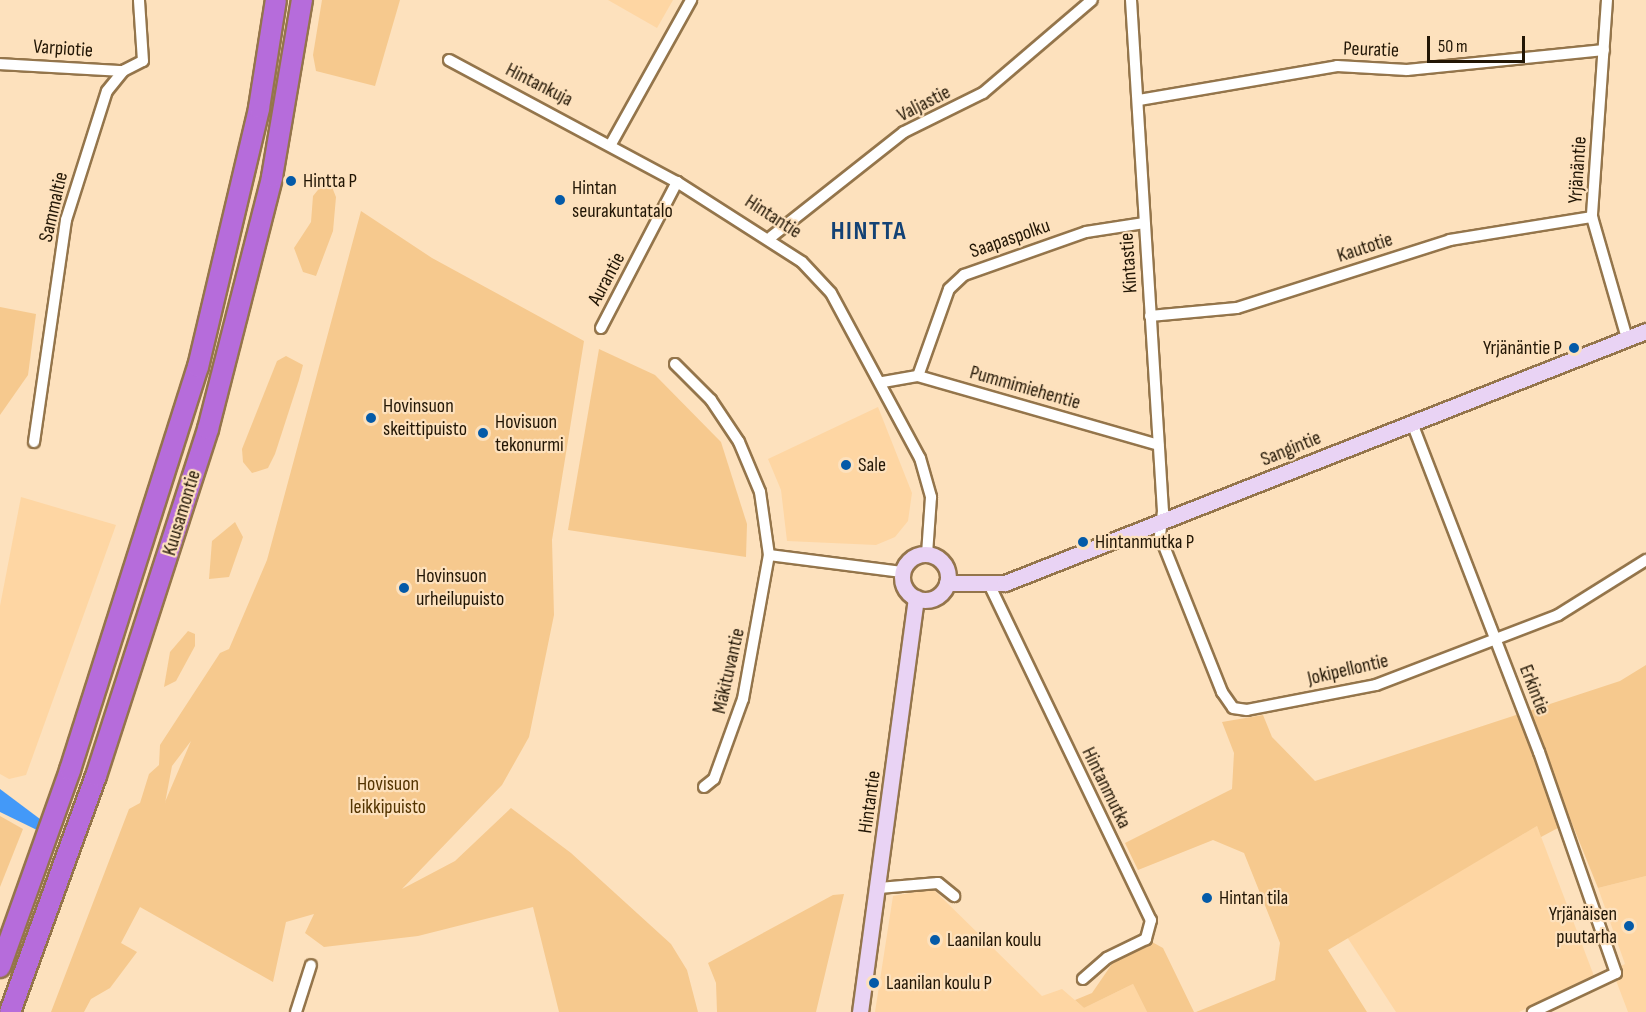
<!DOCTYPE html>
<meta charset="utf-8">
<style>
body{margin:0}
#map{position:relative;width:1646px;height:1012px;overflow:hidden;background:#fde1bd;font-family:"Sofia Sans Condensed",sans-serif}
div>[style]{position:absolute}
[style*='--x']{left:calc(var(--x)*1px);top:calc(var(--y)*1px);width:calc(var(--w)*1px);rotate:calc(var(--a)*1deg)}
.built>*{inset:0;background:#fed6a3}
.green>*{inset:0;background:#f6c98e}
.water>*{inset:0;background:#4399f8}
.roads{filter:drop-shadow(2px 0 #94754b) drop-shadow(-2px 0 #94754b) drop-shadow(0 2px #94754b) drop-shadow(0 -2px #94754b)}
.street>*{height:10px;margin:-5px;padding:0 5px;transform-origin:5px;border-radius:5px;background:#fff}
.secondary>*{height:15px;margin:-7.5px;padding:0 7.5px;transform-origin:7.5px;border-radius:7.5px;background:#e9d3f4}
.secondary>.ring{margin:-7.5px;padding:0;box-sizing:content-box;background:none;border:15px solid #e9d3f4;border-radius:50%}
.highway>*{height:20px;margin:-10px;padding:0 10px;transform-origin:10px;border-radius:10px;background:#b66cdb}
.dots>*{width:16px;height:16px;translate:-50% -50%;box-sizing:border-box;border:3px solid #fde1bd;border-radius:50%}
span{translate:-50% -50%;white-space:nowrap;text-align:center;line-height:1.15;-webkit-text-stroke:4.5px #fde1bd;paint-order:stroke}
.street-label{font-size:20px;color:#221605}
.poi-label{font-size:20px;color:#221605}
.left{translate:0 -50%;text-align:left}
.right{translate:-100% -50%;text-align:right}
.park-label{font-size:20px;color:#533400}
.district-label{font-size:26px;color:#134275;font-weight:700;letter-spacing:1.5px}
.scale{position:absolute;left:1427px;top:36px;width:98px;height:27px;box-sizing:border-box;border:3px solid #221605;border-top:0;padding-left:8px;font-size:18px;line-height:21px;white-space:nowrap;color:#221605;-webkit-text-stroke:4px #fde1bd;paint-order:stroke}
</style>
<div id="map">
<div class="built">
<i style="clip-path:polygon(608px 0,673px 0,657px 28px)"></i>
<i style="clip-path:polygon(878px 407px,912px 493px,908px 521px,895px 537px,876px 545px,787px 541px,781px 490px,768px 459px)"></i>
<i style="clip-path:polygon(21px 497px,116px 525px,26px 775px,9px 779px,0 774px,0 606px)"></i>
<i style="clip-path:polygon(1537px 826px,1594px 976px,1519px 1012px,1396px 1012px,1347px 937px)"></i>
<i style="clip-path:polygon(1646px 876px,1646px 1012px,1628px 1012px,1612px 970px,1625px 964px,1598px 888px)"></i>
<i style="clip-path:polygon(933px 889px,1042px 996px,1062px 989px,1084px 1008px,1133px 984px,1147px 1012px,875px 1012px,893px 896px)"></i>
</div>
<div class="green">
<i style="clip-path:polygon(322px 0,400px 0,375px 86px,316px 71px,313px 55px)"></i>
<i style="clip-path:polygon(322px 185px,332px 187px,336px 197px,333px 231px,316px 276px,303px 272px,294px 248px,311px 222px,313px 196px)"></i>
<i style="clip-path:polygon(evenodd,361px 211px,432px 258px,584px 341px,552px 540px,554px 615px,529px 737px,502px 785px,402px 889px,455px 861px,511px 808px,571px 853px,671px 944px,687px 970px,698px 1012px,559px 1012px,533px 907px,418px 936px,324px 947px,305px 933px,314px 914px,286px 922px,273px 982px,140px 907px,121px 943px,137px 952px,110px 988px,91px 999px,84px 1012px,51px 1012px,129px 809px,140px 803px,149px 774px,159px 765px,160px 745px,220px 653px,229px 649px,267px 560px,361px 211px,191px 741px,165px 802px,165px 803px,172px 766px,191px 741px)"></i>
<i style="clip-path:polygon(0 307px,36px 314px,28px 375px,0 415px)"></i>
<i style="clip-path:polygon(599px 349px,655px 375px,721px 442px,747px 524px,746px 557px,568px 530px)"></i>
<i style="clip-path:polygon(286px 356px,303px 365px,299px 380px,275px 454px,268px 468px,252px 473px,243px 462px,242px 449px,277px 361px)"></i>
<i style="clip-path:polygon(235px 522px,243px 537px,229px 577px,209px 579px,212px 541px)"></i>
<i style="clip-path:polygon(188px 631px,195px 634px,195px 646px,176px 681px,164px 687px,170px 652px)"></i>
<i style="clip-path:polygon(1646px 665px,1646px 876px,1598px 888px,1571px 821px,1541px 837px,1537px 826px,1328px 950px,1367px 1012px,1196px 1012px,1275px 980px,1280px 943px,1244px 853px,1213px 840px,1138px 870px,1125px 843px,1232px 789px,1234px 753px,1222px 722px,1263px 715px,1272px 737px,1315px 781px,1620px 681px)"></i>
<i style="clip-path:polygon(0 816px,23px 829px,0 887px)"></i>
<i style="clip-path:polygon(844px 894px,816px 1012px,717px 1012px,716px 983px,708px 963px,833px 895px)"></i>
<i style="clip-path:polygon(1152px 942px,1163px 948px,1194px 1012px,1147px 1012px,1133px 984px,1084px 1008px,1075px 1000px,1092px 993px,1114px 961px)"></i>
</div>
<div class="water">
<i style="clip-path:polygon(0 789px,40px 819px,37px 830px,0 812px)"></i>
</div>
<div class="roads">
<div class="street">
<i style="--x:1131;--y:0;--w:512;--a:86.42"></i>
<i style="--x:1163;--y:511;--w:25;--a:97"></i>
<i style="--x:1160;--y:536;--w:168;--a:68.3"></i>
<i style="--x:1222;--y:692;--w:19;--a:55"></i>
<i style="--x:1233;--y:708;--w:14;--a:8"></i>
<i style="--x:1247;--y:710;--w:131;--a:-11"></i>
<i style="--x:1376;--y:685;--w:195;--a:-21"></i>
<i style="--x:1558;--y:615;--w:104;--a:-32"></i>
<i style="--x:1607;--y:0;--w:218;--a:94"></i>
<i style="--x:1592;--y:217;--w:126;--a:73.9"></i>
<i style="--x:449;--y:60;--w:259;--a:28.2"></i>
<i style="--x:677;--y:182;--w:148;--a:32.6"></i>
<i style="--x:802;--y:262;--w:42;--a:46.9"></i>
<i style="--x:831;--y:293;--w:187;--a:61.7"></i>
<i style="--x:920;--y:458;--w:41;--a:74.2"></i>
<i style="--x:931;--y:497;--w:57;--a:94"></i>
<i style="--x:0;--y:64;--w:123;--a:3.3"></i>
<i style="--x:1139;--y:100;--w:201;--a:-9.7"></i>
<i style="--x:1337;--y:66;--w:70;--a:3.3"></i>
<i style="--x:1407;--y:70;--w:198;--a:-5.8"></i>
<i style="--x:611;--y:144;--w:165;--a:-60.9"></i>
<i style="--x:771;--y:237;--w:169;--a:-38.3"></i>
<i style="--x:904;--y:132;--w:88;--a:-26.3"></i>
<i style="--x:983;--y:93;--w:143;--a:-40.5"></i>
<i style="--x:1150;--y:316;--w:87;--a:-5.3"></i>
<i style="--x:1237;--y:308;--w:224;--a:-17.7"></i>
<i style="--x:1450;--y:240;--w:144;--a:-9.2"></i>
<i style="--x:601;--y:328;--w:165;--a:-62.5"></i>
<i style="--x:675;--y:364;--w:51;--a:45"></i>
<i style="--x:711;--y:400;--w:50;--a:56.3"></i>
<i style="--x:739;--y:442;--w:54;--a:67.2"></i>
<i style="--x:760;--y:492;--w:64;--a:81.9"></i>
<i style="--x:918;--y:376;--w:92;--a:-70.4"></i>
<i style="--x:949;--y:289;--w:21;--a:-43"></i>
<i style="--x:964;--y:275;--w:129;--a:-19.4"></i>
<i style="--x:1086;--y:232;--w:59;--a:-8.8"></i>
<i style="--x:883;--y:382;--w:36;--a:-10"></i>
<i style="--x:918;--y:376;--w:250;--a:16"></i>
<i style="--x:1412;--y:423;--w:353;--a:68.9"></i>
<i style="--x:1539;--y:752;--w:234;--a:70.8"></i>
<i style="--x:1616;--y:973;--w:92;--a:154.8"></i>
<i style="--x:34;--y:442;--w:224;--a:-81.8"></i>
<i style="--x:66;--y:220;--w:135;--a:-72.4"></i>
<i style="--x:107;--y:91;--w:26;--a:-51"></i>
<i style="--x:123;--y:71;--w:22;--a:-27"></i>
<i style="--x:143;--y:61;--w:61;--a:-93.8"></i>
<i style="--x:990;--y:586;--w:371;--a:64.3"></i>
<i style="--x:1151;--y:920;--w:20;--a:105"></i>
<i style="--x:1146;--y:939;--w:43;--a:154"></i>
<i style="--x:1107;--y:958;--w:32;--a:139"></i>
<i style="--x:704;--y:787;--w:13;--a:-39"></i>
<i style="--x:714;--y:779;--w:85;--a:-70.1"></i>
<i style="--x:743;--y:699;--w:146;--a:-79.8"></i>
<i style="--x:769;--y:555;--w:134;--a:7.3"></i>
<i style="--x:879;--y:888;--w:59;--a:-4.8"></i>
<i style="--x:938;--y:883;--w:21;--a:39"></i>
<i style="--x:296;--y:1012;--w:49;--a:-72.3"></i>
</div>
<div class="secondary">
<i class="ring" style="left:902px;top:554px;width:31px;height:31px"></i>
<i style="--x:947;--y:583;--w:58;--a:0"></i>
<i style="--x:1005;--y:583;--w:689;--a:-21.46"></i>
<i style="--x:860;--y:1012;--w:418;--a:-82.3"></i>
</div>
<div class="highway">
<i style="--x:0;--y:967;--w:209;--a:-70.4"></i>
<i style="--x:70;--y:770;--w:423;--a:-72.4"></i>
<i style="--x:198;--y:367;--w:266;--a:-76.7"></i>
<i style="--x:259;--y:108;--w:109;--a:-81.1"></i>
<i style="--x:10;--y:1012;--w:251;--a:-70"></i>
<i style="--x:96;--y:776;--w:365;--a:-72.1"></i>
<i style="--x:208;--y:429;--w:260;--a:-75.7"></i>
<i style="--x:272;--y:177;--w:180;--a:-80.4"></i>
</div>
</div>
<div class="dots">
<i style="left:291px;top:181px;background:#045aa8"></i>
<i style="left:560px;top:200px;background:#045aa8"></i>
<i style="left:1574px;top:348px;background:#045aa8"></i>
<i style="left:371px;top:418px;background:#045aa8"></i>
<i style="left:483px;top:433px;background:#045aa8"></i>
<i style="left:846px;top:465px;background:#045aa8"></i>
<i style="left:1083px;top:542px;background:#045aa8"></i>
<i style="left:404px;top:588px;background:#045aa8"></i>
<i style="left:1207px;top:898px;background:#045aa8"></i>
<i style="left:1629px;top:926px;background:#045aa8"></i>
<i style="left:935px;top:940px;background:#045aa8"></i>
<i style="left:874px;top:983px;background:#045aa8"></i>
</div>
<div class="street-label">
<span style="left:63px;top:49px;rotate:4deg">Varpiotie</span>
<span style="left:1371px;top:50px;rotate:2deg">Peuratie</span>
<span style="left:539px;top:85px;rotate:27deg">Hintankuja</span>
<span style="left:924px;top:104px;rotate:-27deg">Valjastie</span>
<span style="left:1578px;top:170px;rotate:-86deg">Yrjänäntie</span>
<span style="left:54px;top:207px;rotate:-77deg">Sammaltie</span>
<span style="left:773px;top:217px;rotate:33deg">Hintantie</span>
<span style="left:1010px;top:239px;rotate:-19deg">Saapaspolku</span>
<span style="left:1365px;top:248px;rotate:-18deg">Kautotie</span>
<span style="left:1129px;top:263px;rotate:-94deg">Kintastie</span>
<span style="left:607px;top:279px;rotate:-62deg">Aurantie</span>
<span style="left:1025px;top:388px;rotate:16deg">Pummimiehentie</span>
<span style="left:1291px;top:449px;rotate:-22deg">Sangintie</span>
<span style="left:182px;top:513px;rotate:-73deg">Kuusamontie</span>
<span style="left:1348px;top:670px;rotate:-13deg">Jokipellontie</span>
<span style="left:729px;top:671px;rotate:-77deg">Mäkituvantie</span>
<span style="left:1534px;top:690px;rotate:69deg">Erkintie</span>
<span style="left:1106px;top:788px;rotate:64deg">Hintanmutka</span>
<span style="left:870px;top:802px;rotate:-82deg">Hintantie</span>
</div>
<div class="poi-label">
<span class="left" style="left:303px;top:181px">Hintta P</span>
<span class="left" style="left:572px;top:200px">Hintan<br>seurakuntatalo</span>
<span class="right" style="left:1562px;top:348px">Yrjänäntie P</span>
<span class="left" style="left:383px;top:418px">Hovinsuon<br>skeittipuisto</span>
<span class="left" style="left:495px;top:434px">Hovisuon<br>tekonurmi</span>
<span class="left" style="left:858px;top:465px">Sale</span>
<span class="left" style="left:1095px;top:542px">Hintanmutka P</span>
<span class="left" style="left:416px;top:588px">Hovinsuon<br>urheilupuisto</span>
<span class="left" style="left:1219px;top:898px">Hintan tila</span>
<span class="right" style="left:1617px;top:926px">Yrjänäisen<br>puutarha</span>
<span class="left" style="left:947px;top:940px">Laanilan koulu</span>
<span class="left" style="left:886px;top:983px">Laanilan koulu P</span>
</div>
<div class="park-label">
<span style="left:388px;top:796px">Hovisuon<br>leikkipuisto</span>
</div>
<div class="district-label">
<span style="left:869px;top:232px">HINTTA</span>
</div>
<div class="scale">50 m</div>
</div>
